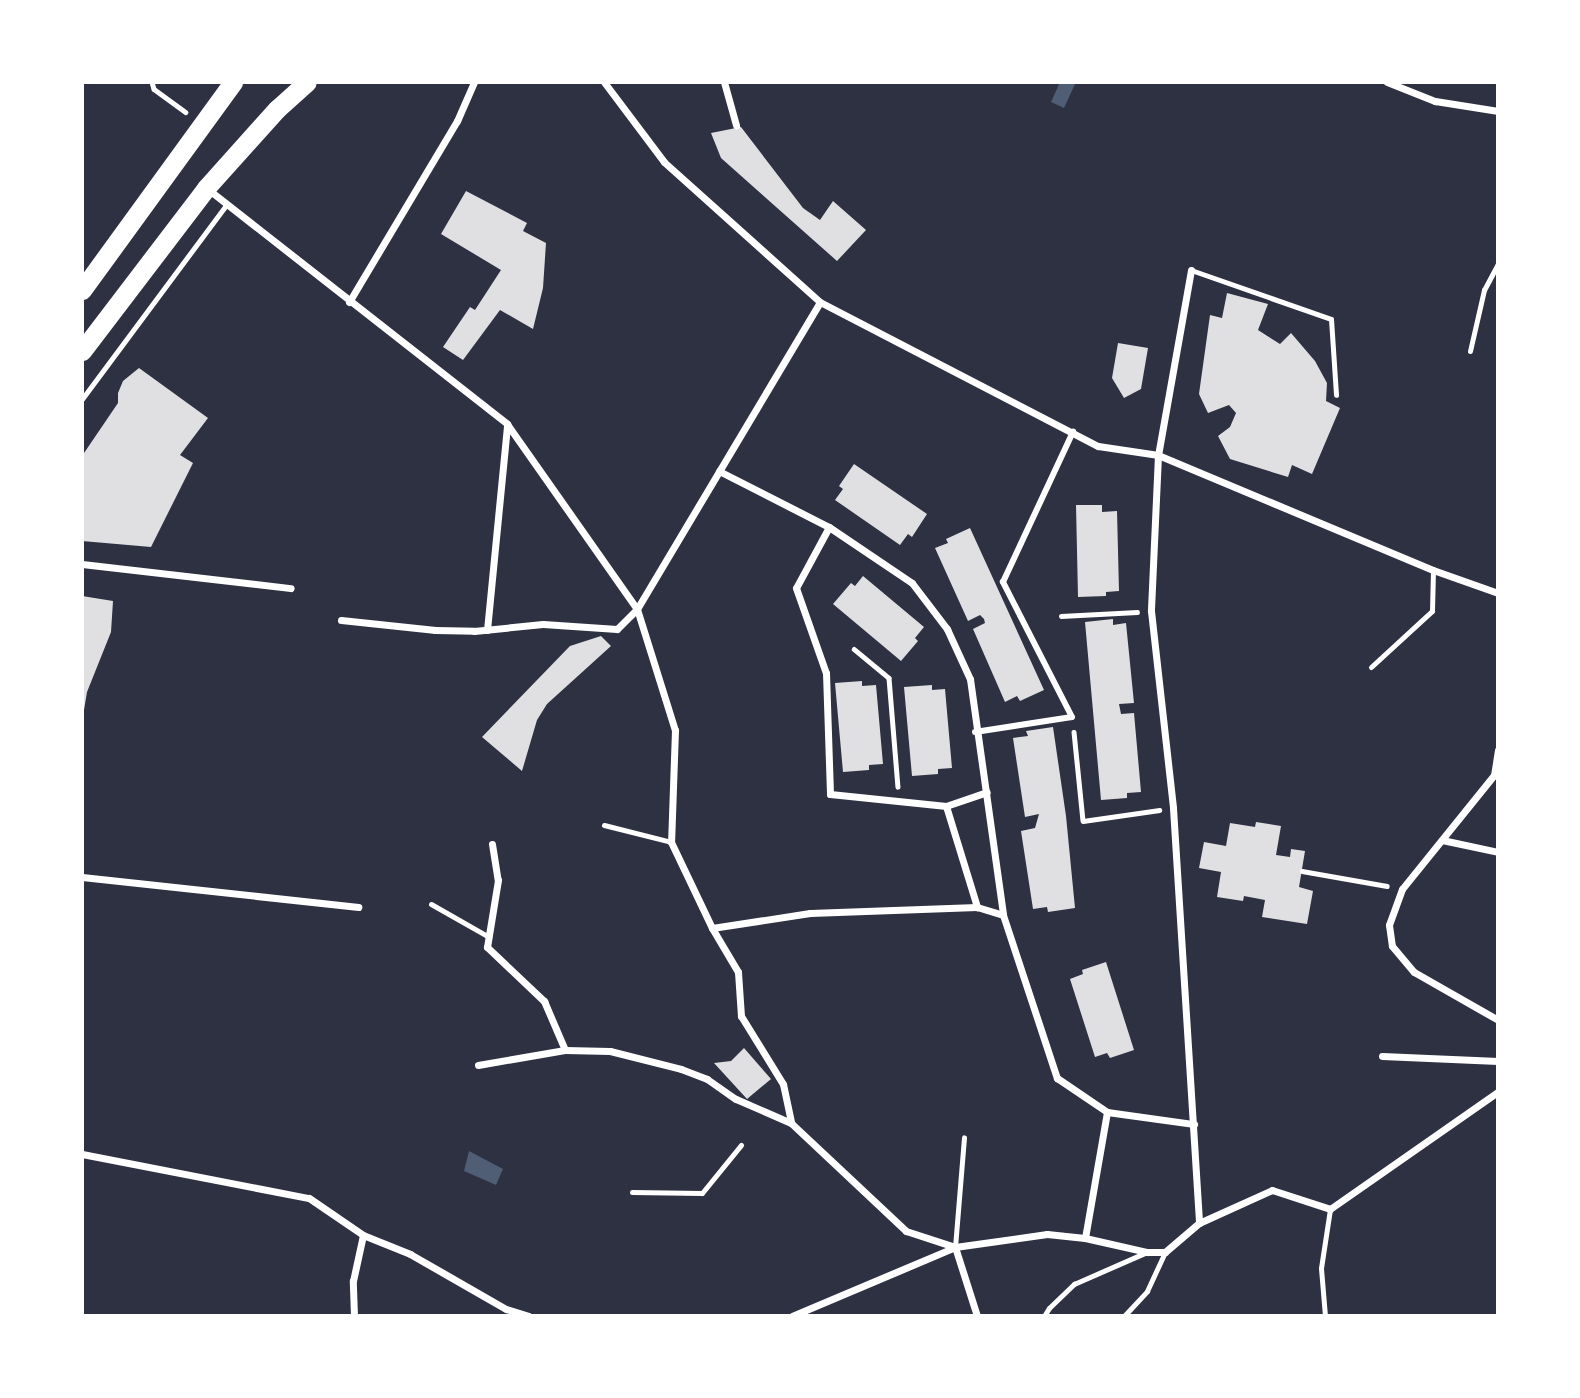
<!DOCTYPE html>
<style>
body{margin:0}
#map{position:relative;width:1580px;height:1398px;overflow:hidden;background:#2d3142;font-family:"IBM Plex Sans",sans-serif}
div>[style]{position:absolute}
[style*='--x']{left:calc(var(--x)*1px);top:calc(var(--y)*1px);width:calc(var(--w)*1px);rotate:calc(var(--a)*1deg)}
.water>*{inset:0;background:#4f5d75}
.building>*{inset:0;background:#e0e0e3}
.path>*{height:4.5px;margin:-2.25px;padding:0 2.25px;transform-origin:2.25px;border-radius:2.25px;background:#fff}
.service>*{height:5px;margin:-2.5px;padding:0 2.5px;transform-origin:2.5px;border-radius:2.5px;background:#fff}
.pedestrian>*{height:6px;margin:-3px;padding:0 3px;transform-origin:3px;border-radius:3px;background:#fff}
.minor>*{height:7px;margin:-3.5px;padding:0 3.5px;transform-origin:3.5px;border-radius:3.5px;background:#fff}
.trunk>*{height:19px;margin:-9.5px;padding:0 9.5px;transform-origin:9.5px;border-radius:9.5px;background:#fff}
span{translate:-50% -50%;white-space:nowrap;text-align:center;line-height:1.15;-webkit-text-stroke:5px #fff;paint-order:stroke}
.frame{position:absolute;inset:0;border:84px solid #fff;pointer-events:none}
</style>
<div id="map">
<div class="water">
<i style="clip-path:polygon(1060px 82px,1076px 82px,1064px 108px,1051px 102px)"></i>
<i style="clip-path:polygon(469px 1151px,503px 1169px,496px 1185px,464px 1171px)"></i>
</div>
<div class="building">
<i style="clip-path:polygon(741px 127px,803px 208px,820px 220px,833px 201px,866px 230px,837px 261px,721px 158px,711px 133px)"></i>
<i style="clip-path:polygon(466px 191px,527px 223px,523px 231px,546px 243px,543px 288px,533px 329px,500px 310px,463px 360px,443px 347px,470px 307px,475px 310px,501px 270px,441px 234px)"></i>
<i style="clip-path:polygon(1227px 293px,1268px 304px,1258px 330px,1280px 344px,1291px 333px,1315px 361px,1327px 383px,1326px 401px,1340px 408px,1312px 474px,1292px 465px,1288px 477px,1230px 459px,1218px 436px,1230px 427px,1236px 413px,1229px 405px,1208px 413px,1199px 394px,1210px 315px,1222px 318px)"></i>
<i style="clip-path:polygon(1118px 343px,1148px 348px,1141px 389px,1124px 398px,1112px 378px)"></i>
<i style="clip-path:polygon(139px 368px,208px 418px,180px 455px,193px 463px,151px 547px,82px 541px,82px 456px,118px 403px,118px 393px,123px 381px)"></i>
<i style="clip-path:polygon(854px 464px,927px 514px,912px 537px,908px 534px,900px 545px,835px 500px,843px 489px,839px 486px)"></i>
<i style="clip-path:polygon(1076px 505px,1102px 505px,1102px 512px,1117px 511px,1119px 591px,1106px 592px,1106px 596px,1078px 597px)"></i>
<i style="clip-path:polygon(970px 528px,1044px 690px,1020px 701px,1017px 696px,1005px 702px,973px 629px,985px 623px,984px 619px,980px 615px,968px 621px,935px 548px,948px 543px,946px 539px)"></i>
<i style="clip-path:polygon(863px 576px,924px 627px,915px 638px,918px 641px,901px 661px,833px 604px,851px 583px,855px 586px)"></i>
<i style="clip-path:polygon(82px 596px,113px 601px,111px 632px,87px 692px,84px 710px)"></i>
<i style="clip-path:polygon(1113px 619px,1113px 625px,1126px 623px,1134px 703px,1119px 704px,1121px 714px,1134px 713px,1141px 792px,1127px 793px,1127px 798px,1101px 800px,1085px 622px)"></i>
<i style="clip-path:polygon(601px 636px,611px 646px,547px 704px,537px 720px,522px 771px,482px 737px,570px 646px)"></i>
<i style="clip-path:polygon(862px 681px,862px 686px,876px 685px,883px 764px,869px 765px,869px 770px,843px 772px,835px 683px)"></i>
<i style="clip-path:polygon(932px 685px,932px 690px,945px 689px,952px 768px,938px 769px,938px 774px,912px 776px,904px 687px)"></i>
<i style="clip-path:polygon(1053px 727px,1066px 816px,1075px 908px,1048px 912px,1047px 907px,1033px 909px,1021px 831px,1035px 828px,1039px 814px,1025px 817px,1013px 738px,1028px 736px,1026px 731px)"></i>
<i style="clip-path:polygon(1256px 822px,1281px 826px,1276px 855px,1290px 857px,1291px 849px,1305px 851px,1299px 887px,1313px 891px,1307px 924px,1262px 917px,1265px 900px,1244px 896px,1243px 901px,1217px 897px,1221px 872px,1199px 868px,1204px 842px,1226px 846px,1230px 823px,1255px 827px)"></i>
<i style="clip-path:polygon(1106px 962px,1134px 1050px,1110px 1058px,1107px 1053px,1095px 1057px,1070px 979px,1083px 974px,1082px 970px)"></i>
<i style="clip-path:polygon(744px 1048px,771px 1079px,747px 1099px,714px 1063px,731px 1061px)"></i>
</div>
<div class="path">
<i style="--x:152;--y:82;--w:7;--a:74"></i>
<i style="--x:154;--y:89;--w:39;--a:36"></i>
<i style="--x:1061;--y:616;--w:76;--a:-3"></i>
<i style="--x:854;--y:649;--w:45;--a:39.6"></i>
<i style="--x:889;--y:678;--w:109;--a:85.3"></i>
<i style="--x:1074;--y:732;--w:89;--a:84.2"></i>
<i style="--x:1083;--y:821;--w:77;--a:-8.2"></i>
<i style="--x:1302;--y:871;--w:86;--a:10"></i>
</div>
<div class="service">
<i style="--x:1191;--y:270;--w:148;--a:19.3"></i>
<i style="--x:1331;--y:319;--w:76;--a:86.2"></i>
<i style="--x:1470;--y:351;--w:63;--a:-77.1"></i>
<i style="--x:1484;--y:290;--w:30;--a:-62"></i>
<i style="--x:82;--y:399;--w:243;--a:-53.4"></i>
<i style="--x:1371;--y:667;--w:83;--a:-42.6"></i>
<i style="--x:1432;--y:611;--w:41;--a:-88.6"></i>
<i style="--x:604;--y:825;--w:69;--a:14.2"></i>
<i style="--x:431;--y:904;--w:67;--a:29.6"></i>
<i style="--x:632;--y:1192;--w:70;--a:0.8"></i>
<i style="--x:702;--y:1193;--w:62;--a:-50.9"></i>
<i style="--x:955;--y:1247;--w:110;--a:-85.3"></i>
<i style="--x:1044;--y:1316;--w:9;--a:-58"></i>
<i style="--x:1049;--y:1308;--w:35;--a:-44"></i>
<i style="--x:1074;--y:1284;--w:80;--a:-23.7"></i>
<i style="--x:1124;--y:1316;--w:34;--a:-47"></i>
<i style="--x:1147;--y:1291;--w:43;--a:-65.2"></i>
<i style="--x:1325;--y:1316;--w:48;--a:-94.8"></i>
<i style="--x:1321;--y:1268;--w:60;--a:-81.3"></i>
</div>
<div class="pedestrian">
<i style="--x:975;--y:732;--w:98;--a:-8.8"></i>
<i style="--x:1072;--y:717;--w:152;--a:-117.1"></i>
<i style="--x:1003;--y:582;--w:166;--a:-65"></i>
</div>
<div class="minor">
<i style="--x:604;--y:82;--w:100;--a:53.1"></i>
<i style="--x:664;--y:162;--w:210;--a:41.9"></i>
<i style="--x:820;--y:302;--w:313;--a:27.4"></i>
<i style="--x:1098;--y:446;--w:61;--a:8.5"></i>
<i style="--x:1158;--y:455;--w:298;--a:22.7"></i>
<i style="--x:1433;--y:570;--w:69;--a:19.5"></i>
<i style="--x:724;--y:82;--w:45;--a:74.4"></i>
<i style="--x:1387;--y:82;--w:52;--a:21.6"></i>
<i style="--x:1435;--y:101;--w:64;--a:9"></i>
<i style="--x:209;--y:190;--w:379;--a:38.1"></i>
<i style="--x:507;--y:424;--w:226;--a:54.9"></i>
<i style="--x:637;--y:609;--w:127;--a:72.6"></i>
<i style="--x:675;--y:730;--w:112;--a:92"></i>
<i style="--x:671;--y:842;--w:95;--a:64.5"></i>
<i style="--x:712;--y:928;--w:51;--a:59.4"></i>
<i style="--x:738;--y:972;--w:44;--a:86.1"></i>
<i style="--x:741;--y:1016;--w:80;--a:58.3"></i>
<i style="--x:783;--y:1084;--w:40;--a:78"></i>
<i style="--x:791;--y:1123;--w:158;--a:43.2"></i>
<i style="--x:906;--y:1231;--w:52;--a:18.1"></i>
<i style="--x:1191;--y:270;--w:188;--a:100.1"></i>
<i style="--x:1158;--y:455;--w:156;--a:92.6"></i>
<i style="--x:1151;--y:611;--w:198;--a:83.6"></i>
<i style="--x:1173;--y:808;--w:416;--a:86.4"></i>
<i style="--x:349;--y:302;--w:211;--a:-59.2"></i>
<i style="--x:457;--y:121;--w:43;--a:-66.4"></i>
<i style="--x:719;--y:471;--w:123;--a:27"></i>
<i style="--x:829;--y:527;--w:100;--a:34"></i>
<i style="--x:912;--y:583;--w:58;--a:52.7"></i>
<i style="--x:947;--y:629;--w:55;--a:65.3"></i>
<i style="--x:970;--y:679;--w:238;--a:82"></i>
<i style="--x:1003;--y:915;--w:172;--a:71.7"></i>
<i style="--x:1057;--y:1078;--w:60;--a:34.2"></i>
<i style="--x:1107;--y:1112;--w:88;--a:7.9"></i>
<i style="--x:829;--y:527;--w:69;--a:118.4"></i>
<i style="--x:796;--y:588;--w:90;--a:70.6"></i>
<i style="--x:826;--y:673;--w:121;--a:88.1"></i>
<i style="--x:830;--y:794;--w:117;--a:5.9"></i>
<i style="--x:946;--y:806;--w:43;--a:-18.9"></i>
<i style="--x:82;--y:564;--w:210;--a:6.6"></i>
<i style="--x:341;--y:620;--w:95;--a:6.1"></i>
<i style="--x:435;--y:630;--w:39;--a:1"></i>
<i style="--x:474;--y:631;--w:69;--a:-5.8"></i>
<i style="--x:543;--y:624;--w:74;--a:3.9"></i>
<i style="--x:617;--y:629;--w:28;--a:-45"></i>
<i style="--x:637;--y:609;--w:357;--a:-59.2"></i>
<i style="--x:487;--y:630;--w:206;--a:-84.4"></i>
<i style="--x:1498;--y:750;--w:25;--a:99"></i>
<i style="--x:1494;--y:775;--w:146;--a:128.9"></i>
<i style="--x:1402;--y:889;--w:38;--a:110"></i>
<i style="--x:1389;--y:925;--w:21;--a:82"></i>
<i style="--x:1392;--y:946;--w:34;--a:50"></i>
<i style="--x:1414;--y:972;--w:97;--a:29.7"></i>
<i style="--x:946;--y:806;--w:106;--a:72.9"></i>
<i style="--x:1442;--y:840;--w:57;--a:12.1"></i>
<i style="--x:492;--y:844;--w:36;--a:81"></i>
<i style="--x:498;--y:880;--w:68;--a:99.3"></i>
<i style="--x:487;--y:947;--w:79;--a:43.5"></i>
<i style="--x:544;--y:1001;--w:53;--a:66.8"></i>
<i style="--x:82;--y:877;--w:278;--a:6.2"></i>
<i style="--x:712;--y:928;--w:99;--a:-8.7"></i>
<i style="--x:810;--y:913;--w:167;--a:-2.1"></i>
<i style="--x:977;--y:907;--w:27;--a:17"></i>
<i style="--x:1382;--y:1056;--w:116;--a:2.5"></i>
<i style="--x:478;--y:1065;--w:88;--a:-9.8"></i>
<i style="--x:565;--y:1050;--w:45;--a:1.3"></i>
<i style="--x:610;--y:1051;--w:73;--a:14.2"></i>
<i style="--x:681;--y:1069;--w:28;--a:21"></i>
<i style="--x:707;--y:1079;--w:35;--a:35"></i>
<i style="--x:736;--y:1099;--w:60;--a:23.6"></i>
<i style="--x:82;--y:1154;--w:231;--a:11"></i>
<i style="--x:309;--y:1198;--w:65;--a:34.4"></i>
<i style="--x:363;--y:1235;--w:51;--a:22"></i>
<i style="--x:410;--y:1254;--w:111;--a:29.8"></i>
<i style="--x:506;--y:1309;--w:24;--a:17"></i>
<i style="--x:1085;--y:1238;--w:128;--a:-80.1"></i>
<i style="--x:955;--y:1247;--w:72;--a:72.3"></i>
<i style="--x:354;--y:1316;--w:35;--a:-92"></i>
<i style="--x:353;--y:1281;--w:47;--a:-77.7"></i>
<i style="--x:792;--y:1316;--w:177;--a:-22.9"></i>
<i style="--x:955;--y:1247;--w:93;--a:-8"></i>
<i style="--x:1047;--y:1234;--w:38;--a:6"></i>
<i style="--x:1085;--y:1238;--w:64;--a:12.7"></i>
<i style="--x:1147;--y:1252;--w:18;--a:0"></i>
<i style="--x:1165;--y:1252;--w:45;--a:-40.5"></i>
<i style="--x:1199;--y:1223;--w:80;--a:-24.3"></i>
<i style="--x:1272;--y:1190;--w:61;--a:18.1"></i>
<i style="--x:1330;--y:1209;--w:205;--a:-34.9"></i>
</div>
<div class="trunk">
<i style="--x:82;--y:290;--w:257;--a:-54"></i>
<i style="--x:82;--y:351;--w:205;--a:-52.7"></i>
<i style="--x:206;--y:188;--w:106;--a:-48.1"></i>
<i style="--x:277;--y:109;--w:40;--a:-42"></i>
</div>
<div class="frame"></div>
</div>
